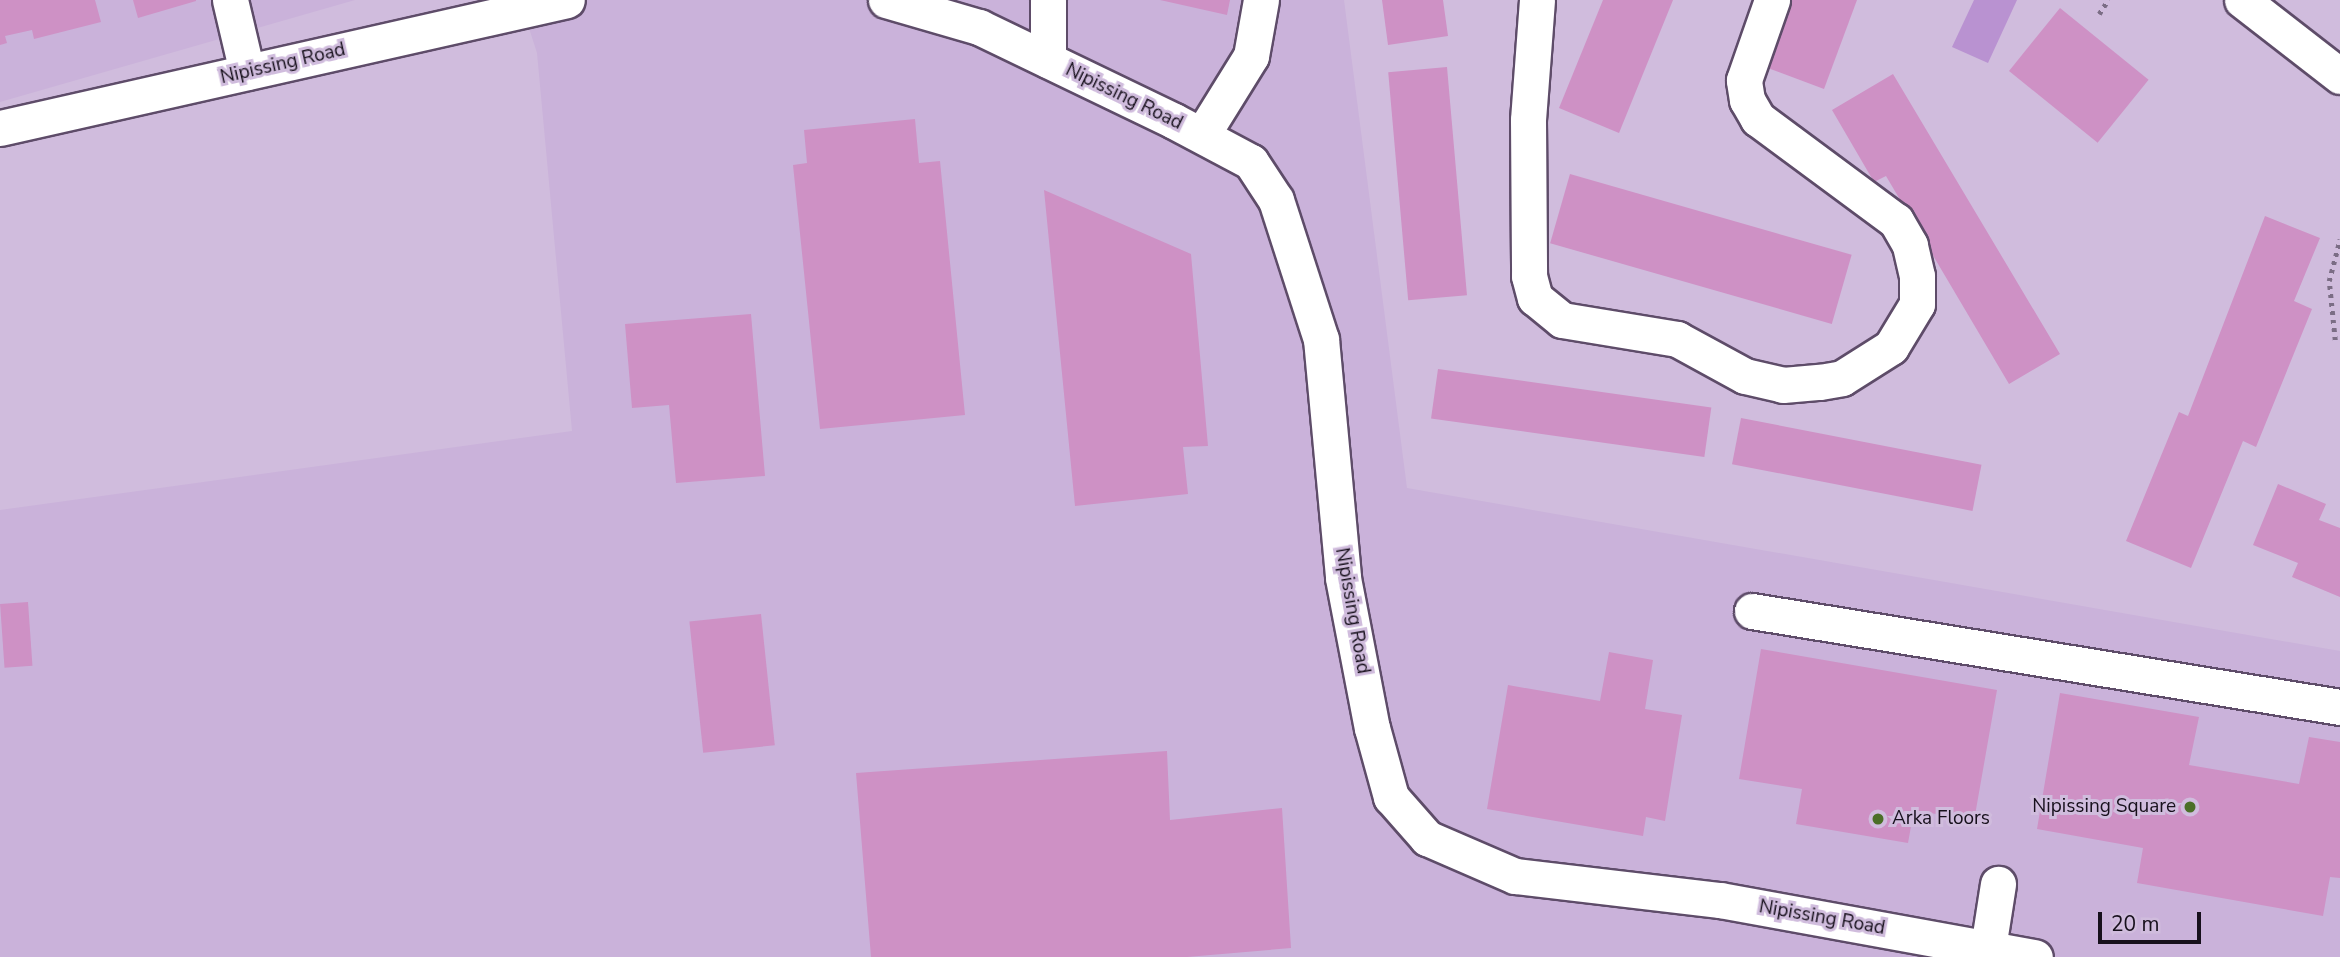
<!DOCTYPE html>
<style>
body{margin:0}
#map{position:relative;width:2340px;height:957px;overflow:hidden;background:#d0bcdd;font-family:"Nunito Sans",sans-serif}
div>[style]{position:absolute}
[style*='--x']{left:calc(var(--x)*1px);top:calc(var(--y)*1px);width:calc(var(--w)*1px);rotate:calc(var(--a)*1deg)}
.built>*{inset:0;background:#cab2da}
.water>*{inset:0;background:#b992d1}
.building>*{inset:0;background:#ce91c5;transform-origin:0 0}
.path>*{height:4.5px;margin-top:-2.25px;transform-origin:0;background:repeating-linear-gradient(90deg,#7b6d85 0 3.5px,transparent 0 8.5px)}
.roads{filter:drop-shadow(2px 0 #5e4c69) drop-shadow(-2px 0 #5e4c69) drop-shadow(0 2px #5e4c69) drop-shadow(0 -2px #5e4c69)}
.minor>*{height:35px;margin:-17.5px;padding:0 17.5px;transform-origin:17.5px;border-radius:17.5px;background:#fff}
.dots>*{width:19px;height:19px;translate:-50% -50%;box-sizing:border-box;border:4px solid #d0bcdd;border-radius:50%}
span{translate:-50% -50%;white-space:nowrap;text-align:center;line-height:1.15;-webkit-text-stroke:6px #d0bcdd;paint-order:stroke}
.street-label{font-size:19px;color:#17101c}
.poi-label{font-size:19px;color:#17101c}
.right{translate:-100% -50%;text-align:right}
.left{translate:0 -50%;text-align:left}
.scale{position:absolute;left:2098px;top:912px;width:103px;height:32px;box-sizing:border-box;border:4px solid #17101c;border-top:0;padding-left:9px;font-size:21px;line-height:24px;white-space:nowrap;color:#17101c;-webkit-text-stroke:5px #d0bcdd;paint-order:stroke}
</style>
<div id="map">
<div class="built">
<i style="clip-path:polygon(0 0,355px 0,0 102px)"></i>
<i style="clip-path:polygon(520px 0,1344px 0,1407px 488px,2340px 651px,2340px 957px,0 957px,0 510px,572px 431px,537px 53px)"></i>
</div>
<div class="water">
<i style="clip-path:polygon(1974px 0,2017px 0,1988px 63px,1952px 47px)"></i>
</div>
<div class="building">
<i style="clip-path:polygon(0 0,95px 0,101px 22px,34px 39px,32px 30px,5px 36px,7px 43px,0 45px)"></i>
<i style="clip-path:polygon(133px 0,196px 0,196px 1px,138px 18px)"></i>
<i style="clip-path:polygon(1160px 0,1230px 0,1227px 15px)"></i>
<i style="clip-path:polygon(1382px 0,1443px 0,1448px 36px,1388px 45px)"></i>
<i style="clip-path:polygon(1603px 0,1673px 0,1619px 133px,1559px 108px)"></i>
<i style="clip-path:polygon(1790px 0,1857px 0,1824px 89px,1765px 67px)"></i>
<i style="left:2060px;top:8px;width:114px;height:81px;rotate:39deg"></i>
<i style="left:1447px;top:67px;width:229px;height:59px;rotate:85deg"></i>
<i style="clip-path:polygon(1893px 74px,2060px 354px,2009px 384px,1886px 176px,1874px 182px,1832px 110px)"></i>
<i style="clip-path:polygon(915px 119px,919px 163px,940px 161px,965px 415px,820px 429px,793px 165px,807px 163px,804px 130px)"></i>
<i style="left:1570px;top:174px;width:293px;height:72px;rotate:16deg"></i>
<i style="clip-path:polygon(1044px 190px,1191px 254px,1208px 446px,1183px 447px,1188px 494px,1075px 506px)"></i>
<i style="clip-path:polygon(2265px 216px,2320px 238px,2294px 301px,2312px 309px,2256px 447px,2243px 441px,2191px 568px,2126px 541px,2179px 412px,2188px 416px)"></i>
<i style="clip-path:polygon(751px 314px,765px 476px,676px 483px,669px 405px,632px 408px,625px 324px)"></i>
<i style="left:1438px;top:369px;width:276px;height:50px;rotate:8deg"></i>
<i style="left:1741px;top:418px;width:245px;height:47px;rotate:11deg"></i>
<i style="clip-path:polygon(2278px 484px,2326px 504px,2319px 520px,2340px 528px,2340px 597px,2292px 577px,2298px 563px,2253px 545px)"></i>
<i style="left:28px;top:602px;width:64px;height:28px;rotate:86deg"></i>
<i style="left:761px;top:614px;width:132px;height:72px;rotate:84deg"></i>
<i style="clip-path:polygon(1761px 649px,1997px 690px,1974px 821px,1914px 810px,1908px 843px,1796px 824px,1802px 789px,1739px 779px)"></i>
<i style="clip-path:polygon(1609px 652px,1653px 660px,1645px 709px,1682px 715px,1665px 821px,1646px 817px,1643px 836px,1487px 809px,1508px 685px,1600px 701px)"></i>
<i style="clip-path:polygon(2060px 693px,2199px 717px,2189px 765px,2299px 784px,2309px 737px,2340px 742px,2340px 878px,2330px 877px,2323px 916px,2137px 883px,2143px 848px,2037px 829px)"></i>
<i style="clip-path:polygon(1167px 751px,1170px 820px,1282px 808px,1291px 948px,1187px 957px,871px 957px,856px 773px)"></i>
</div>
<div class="path">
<i style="--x:2099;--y:14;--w:17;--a:-57"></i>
<i style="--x:2335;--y:340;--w:59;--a:-95.8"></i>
<i style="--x:2329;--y:281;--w:43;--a:-75.3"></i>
</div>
<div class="roads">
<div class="minor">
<i style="--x:230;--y:0;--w:74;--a:76.7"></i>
<i style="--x:886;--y:0;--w:97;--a:16.2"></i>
<i style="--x:979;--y:27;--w:216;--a:25.7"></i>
<i style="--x:1174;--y:121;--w:87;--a:28"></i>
<i style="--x:1251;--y:162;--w:45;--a:56.7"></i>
<i style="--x:1276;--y:200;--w:146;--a:72.1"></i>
<i style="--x:1321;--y:339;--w:240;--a:84.7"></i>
<i style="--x:1343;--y:578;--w:153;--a:79.1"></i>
<i style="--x:1372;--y:728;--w:72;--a:74.6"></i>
<i style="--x:1391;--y:797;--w:55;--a:48.7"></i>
<i style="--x:1427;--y:838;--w:96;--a:23.4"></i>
<i style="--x:1515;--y:876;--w:206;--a:6.7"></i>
<i style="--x:1720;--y:900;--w:320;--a:10.3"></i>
<i style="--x:1048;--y:0;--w:60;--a:90"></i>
<i style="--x:1537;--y:0;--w:120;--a:94.3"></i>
<i style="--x:1528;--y:120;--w:156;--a:89.6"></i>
<i style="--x:1529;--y:276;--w:23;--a:75"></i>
<i style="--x:1535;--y:298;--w:35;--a:39"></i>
<i style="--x:1562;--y:320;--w:117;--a:9.4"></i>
<i style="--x:1677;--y:339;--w:77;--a:28.6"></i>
<i style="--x:1745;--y:376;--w:39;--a:13"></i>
<i style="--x:1783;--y:385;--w:37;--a:-5"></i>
<i style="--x:1820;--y:382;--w:22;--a:-10"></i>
<i style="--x:1842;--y:378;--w:58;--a:-32.3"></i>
<i style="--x:1891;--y:347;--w:50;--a:-58.8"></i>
<i style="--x:1917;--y:304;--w:28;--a:-90"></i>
<i style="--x:1917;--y:276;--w:32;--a:-103"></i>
<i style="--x:1910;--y:245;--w:28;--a:-120"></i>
<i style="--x:1896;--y:221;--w:172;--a:-143.5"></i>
<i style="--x:1758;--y:119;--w:22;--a:-120"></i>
<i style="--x:1747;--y:100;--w:20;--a:-99"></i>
<i style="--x:1744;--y:80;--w:85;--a:-70.7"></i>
<i style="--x:2242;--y:0;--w:124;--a:37.8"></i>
<i style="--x:0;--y:128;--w:581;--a:-12.72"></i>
<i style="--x:1202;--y:135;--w:93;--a:-58.2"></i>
<i style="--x:1251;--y:56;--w:57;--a:-79.9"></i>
<i style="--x:1752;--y:611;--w:596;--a:9.27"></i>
<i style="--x:1988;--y:948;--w:65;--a:-81.1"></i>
</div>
</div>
<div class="dots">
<i style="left:2190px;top:807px;background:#4b6f28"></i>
<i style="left:1878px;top:819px;background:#4b6f28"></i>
</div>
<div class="street-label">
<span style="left:283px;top:64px;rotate:-13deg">Nipissing Road</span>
<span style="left:1124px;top:97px;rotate:26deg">Nipissing Road</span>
<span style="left:1352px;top:611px;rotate:80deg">Nipissing Road</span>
<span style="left:1822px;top:918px;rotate:10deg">Nipissing Road</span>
</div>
<div class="poi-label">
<span class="right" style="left:2176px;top:807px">Nipissing Square</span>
<span class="left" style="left:1892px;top:819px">Arka Floors</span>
</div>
<div class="scale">20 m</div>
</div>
